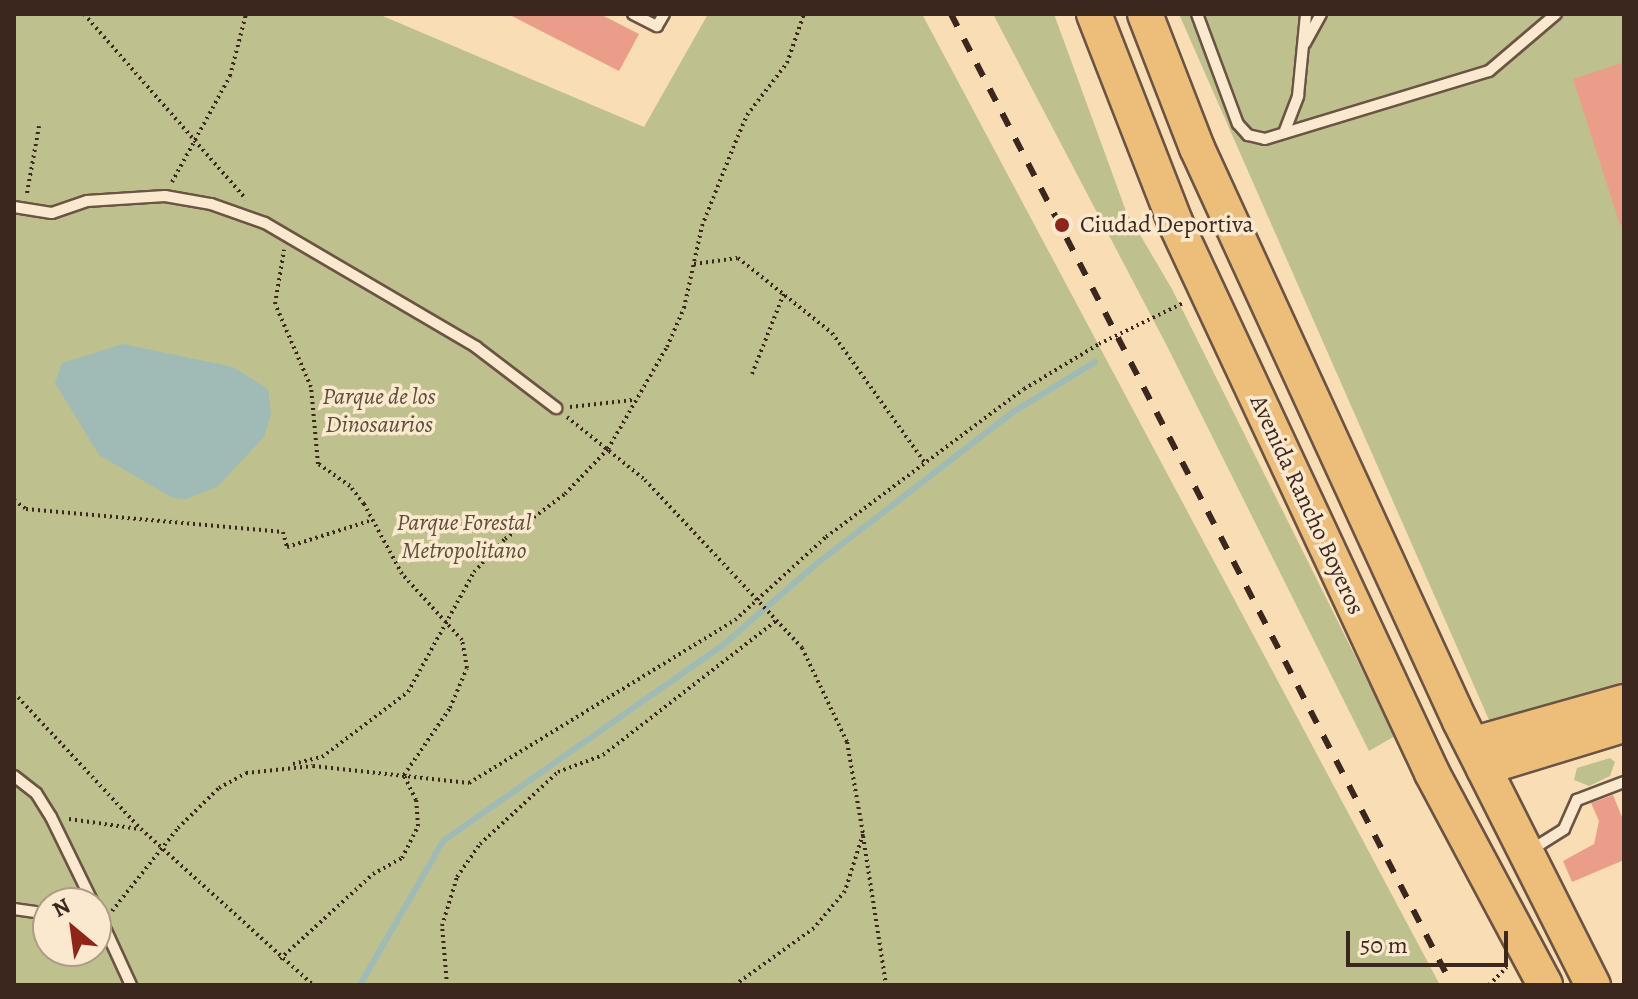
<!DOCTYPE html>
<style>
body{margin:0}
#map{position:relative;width:1638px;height:999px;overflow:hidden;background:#f9ddb5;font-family:Alegreya,serif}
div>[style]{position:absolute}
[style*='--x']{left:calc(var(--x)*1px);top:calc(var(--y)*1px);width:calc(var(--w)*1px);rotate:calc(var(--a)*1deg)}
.green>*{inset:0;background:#bec18d}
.water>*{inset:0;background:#a0bab6}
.stream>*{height:6px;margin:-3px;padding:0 3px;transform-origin:3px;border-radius:3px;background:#a0bab6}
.building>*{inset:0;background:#ea9e89}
.path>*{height:4px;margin-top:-2px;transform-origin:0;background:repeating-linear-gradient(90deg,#3c271e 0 2px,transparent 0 6px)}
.roads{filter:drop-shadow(2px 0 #6b5444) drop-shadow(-2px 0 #6b5444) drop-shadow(0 2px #6b5444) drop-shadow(0 -2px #6b5444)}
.service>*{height:10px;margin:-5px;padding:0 5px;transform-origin:5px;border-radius:5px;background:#fbe9cf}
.primary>*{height:32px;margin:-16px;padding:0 16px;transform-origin:16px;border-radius:16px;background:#ecbe7a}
.trunk>*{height:34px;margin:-17px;padding:0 17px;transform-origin:17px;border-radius:17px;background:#ecbe7a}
.rail>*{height:6px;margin-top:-3px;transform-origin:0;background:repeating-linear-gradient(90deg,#3c271e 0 14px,transparent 0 28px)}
.dots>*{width:22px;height:22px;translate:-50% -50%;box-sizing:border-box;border:4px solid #fbe9cf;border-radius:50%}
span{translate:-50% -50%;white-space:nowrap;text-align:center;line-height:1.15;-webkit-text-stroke:7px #fbe9cf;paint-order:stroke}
.poi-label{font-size:24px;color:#3c271e}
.left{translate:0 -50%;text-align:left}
.park-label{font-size:24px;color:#5c4e3a;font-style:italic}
.street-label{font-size:24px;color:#3c271e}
.frame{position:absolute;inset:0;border:16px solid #3c271e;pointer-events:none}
.north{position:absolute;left:32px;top:887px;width:80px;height:80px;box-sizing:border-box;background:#fbe9cf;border:2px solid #af9b88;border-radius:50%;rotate:331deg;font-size:22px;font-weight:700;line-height:32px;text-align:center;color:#3c271e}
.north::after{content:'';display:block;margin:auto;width:28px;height:36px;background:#8f2418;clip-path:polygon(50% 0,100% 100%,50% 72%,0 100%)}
.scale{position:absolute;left:1346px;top:931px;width:162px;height:36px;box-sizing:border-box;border:4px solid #3c271e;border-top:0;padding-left:10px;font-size:24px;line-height:28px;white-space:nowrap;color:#3c271e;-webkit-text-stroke:6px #fbe9cf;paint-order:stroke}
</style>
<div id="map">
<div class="green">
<i style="clip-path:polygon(evenodd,14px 14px,378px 14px,644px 127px,708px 14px,922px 14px,1440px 985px,14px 985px,14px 14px,48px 903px,96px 903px,96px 951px,48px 951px,48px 903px)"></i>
<i style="clip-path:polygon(993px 14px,1054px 14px,1126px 211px,1172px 289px,1395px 736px,1369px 751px,1168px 348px)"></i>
<i style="clip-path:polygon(1179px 14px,1624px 14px,1624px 688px,1493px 729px)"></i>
<i style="clip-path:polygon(1610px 758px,1615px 762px,1610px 776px,1589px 786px,1574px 780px,1577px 768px)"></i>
</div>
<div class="water">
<i style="clip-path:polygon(123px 344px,233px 367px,268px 389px,271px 414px,264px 437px,218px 486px,187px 499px,173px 498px,99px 455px,55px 383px,62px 363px)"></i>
</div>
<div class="stream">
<i style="--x:360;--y:985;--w:166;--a:-60"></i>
<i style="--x:443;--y:841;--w:340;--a:-35"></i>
<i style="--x:722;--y:646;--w:123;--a:-41.1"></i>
<i style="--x:815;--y:565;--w:250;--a:-37.7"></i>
<i style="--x:1013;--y:412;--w:96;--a:-31.4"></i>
</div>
<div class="building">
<i style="clip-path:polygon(508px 14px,600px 14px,639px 34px,619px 71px)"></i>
<i style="clip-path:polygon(1624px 62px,1624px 225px,1620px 225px,1573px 79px)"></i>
<i style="clip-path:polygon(1613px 795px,1624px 822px,1624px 860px,1572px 882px,1563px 861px,1594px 844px,1599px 821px,1591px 803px)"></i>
</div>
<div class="path">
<i style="--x:84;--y:14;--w:246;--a:48.8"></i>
<i style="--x:172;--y:182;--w:121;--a:-61.3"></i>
<i style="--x:230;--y:76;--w:64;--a:-75.5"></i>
<i style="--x:27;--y:193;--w:68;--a:-79.8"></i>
<i style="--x:694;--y:264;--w:44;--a:-7.8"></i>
<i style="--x:738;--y:258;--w:120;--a:38.6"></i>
<i style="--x:832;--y:333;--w:160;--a:54.4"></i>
<i style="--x:752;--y:374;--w:87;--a:-68.4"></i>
<i style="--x:570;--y:407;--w:63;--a:-6.3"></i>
<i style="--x:567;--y:417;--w:100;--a:38.9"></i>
<i style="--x:645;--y:480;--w:230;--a:46.9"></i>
<i style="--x:802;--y:648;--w:104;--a:64.4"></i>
<i style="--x:847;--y:742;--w:93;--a:80.1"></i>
<i style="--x:863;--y:834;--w:60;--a:107.5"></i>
<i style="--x:845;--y:891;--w:48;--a:130"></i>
<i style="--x:814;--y:928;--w:97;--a:144.2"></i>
<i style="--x:14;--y:500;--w:15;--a:37"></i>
<i style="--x:26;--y:509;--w:258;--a:5.1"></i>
<i style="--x:283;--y:532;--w:16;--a:75"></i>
<i style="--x:287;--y:547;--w:89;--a:-17.6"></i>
<i style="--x:14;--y:693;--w:186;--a:47"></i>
<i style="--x:141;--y:829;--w:232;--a:42.2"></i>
<i style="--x:293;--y:764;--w:30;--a:-14"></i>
<i style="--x:322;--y:757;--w:108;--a:-37.1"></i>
<i style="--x:408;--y:692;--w:137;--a:-61.2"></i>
<i style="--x:474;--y:572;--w:45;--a:-46.8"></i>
<i style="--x:505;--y:539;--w:75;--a:-36.9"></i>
<i style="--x:565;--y:494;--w:62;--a:-46.3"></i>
<i style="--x:608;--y:449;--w:118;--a:-60"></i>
<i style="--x:667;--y:347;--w:43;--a:-66.4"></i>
<i style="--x:684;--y:308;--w:84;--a:-77.6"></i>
<i style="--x:702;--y:226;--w:84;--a:-68.3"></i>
<i style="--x:733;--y:148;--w:36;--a:-67"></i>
<i style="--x:747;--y:115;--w:66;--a:-52.4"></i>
<i style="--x:787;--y:63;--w:52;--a:-70.9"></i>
<i style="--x:69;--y:819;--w:71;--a:8.1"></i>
<i style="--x:863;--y:836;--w:151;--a:81.2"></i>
<i style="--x:112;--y:911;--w:106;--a:-51.5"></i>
<i style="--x:178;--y:828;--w:57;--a:-44.3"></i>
<i style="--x:219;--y:788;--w:31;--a:-29"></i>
<i style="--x:246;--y:773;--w:67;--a:-6"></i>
<i style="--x:313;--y:766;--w:157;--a:6.2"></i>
<i style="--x:469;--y:783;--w:312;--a:-31.5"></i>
<i style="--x:735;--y:620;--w:123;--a:-42.4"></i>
<i style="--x:826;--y:537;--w:247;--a:-36.8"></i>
<i style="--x:1024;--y:389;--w:87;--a:-31"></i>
<i style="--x:1099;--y:344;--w:93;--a:-26"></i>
<i style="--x:280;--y:959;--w:126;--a:-42.4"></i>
<i style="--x:373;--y:874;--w:33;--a:-29"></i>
<i style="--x:402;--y:858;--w:36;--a:-63"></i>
<i style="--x:418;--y:826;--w:26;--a:-94"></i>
<i style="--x:416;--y:800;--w:28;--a:-116"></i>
<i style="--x:404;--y:775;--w:81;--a:-55.5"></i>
<i style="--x:450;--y:708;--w:43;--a:-67"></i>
<i style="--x:467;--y:668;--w:28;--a:-100"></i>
<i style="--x:462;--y:640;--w:89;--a:-132.3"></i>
<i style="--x:402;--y:574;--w:80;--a:-118.5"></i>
<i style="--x:364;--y:504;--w:23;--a:-128"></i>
<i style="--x:350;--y:486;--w:39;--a:-145"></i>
<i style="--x:318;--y:464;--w:77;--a:-95.2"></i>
<i style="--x:311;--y:387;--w:90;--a:-113.4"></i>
<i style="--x:275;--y:304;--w:55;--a:-80.5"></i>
<i style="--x:447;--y:985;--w:59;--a:-94.8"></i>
<i style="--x:442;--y:926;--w:51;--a:-73"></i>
<i style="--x:457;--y:877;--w:40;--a:-55.1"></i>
<i style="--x:480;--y:844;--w:106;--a:-42.7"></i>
<i style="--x:558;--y:772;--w:48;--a:-20.7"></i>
<i style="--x:603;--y:755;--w:220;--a:-37.8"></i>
<i style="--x:1489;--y:985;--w:25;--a:-45"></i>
</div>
<div class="roads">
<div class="service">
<i style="--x:633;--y:14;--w:27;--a:27"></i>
<i style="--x:657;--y:26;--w:14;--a:-60"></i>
<i style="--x:1197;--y:14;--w:117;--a:69.6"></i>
<i style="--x:1238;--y:124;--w:15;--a:48"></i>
<i style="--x:1248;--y:135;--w:17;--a:13"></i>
<i style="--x:1265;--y:139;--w:234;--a:-16.9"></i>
<i style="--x:1489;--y:71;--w:88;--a:-40.4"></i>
<i style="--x:1305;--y:43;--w:33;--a:-61"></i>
<i style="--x:1284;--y:133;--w:40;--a:-69"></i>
<i style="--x:1298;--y:96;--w:82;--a:-84.4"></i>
<i style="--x:14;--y:207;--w:38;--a:9"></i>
<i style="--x:52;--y:213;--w:37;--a:-19"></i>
<i style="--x:87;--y:201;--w:78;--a:-3.7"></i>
<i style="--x:165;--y:196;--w:47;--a:9.9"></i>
<i style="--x:211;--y:204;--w:57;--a:19.4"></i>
<i style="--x:265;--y:223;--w:245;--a:30.4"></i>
<i style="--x:476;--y:347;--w:101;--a:37.3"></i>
<i style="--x:14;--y:776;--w:28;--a:38"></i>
<i style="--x:36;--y:793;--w:28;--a:58"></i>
<i style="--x:51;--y:817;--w:96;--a:64"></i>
<i style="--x:1531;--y:850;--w:39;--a:-32"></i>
<i style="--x:1564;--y:829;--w:32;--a:-66"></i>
<i style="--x:1577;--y:800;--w:50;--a:-21"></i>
<i style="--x:14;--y:909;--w:34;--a:8"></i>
<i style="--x:96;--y:909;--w:84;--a:65.3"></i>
</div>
<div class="primary">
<i style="--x:1471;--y:744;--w:159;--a:-15.7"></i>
<i style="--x:1483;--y:769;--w:147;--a:-17"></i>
</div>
<div class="trunk">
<i style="--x:1094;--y:14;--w:223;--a:68.7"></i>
<i style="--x:1175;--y:222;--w:608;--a:64.99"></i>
<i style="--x:1432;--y:773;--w:240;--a:61.9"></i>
<i style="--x:1145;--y:14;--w:144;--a:68.8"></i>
<i style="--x:1197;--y:148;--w:630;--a:65.35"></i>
<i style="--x:1460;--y:721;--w:296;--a:63.3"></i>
</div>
</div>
<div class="rail">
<i style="--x:951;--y:14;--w:1093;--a:62.71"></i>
</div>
<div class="dots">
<i style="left:1062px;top:225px;background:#8f2418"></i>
</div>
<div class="poi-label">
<span class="left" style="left:1080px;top:225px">Ciudad Deportiva</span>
</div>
<div class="park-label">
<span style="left:379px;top:411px">Parque de los<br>Dinosaurios</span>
<span style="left:464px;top:537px">Parque Forestal<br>Metropolitano</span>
</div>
<div class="street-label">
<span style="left:1307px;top:505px;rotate:65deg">Avenida Rancho Boyeros</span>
</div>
<div class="frame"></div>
<div class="north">N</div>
<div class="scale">50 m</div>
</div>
